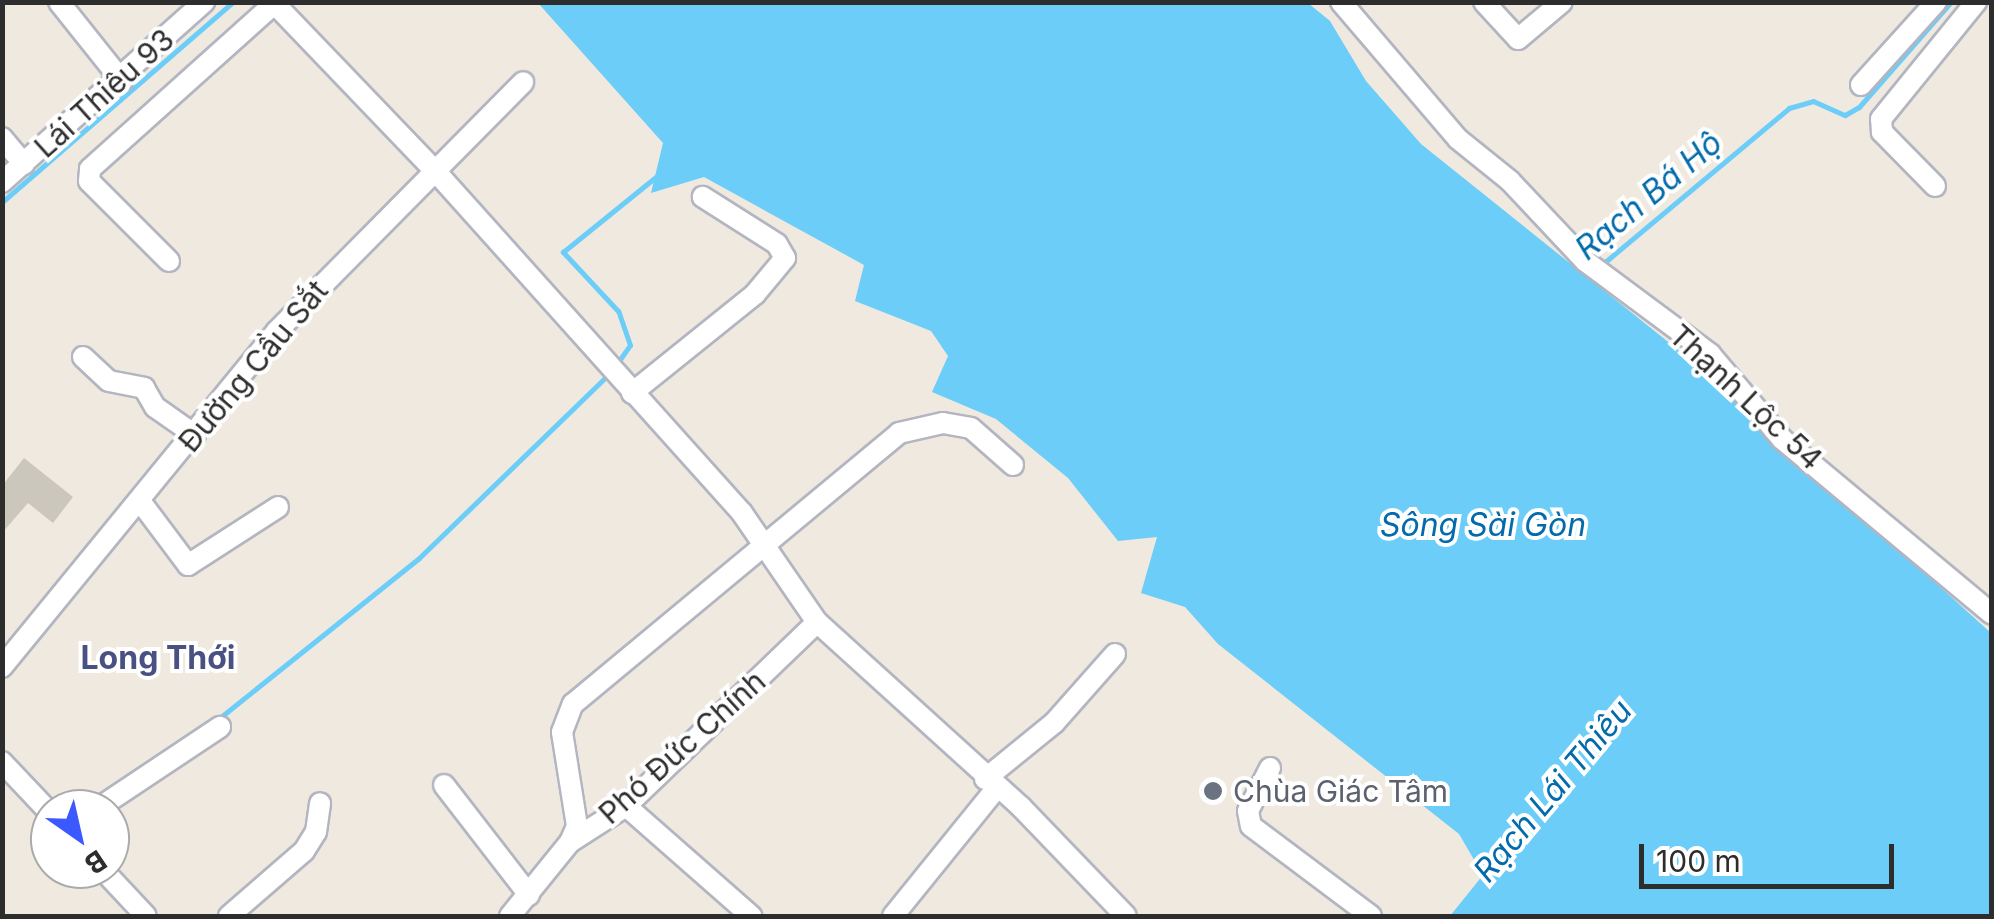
<!DOCTYPE html>
<meta charset="utf-8">
<style>
body{margin:0}
#map{position:relative;width:1994px;height:919px;overflow:hidden;background:#efe9df;font-family:Inter,sans-serif}
div>[style]{position:absolute}
[style*='--x']{left:calc(var(--x)*1px);top:calc(var(--y)*1px);width:calc(var(--w)*1px);rotate:calc(var(--a)*1deg)}
.water>*{inset:0;background:#6bcdf8}
.stream>*{height:5px;margin:-2.5px;padding:0 2.5px;transform-origin:2.5px;border-radius:2.5px;background:#6bcdf8}
.building>*{inset:0;background:#cbc7bd}
.roads{filter:drop-shadow(2px 0 #b3b5c1) drop-shadow(-2px 0 #b3b5c1) drop-shadow(0 2px #b3b5c1) drop-shadow(0 -2px #b3b5c1)}
.minor>*{height:20px;margin:-10px;padding:0 10px;transform-origin:10px;border-radius:10px;background:#fff}
.dots>*{width:28px;height:28px;translate:-50% -50%;box-sizing:border-box;border:5px solid #fff;border-radius:50%}
span{translate:-50% -50%;white-space:nowrap;text-align:center;line-height:1.15;-webkit-text-stroke:8px #fff;paint-order:stroke}
.street-label{font-size:30px;color:#2d2d2d}
.worship-label{font-size:30px;color:#5b616d}
.left{translate:0 -50%;text-align:left}
.water-label{font-size:32px;color:#036bab;font-style:italic}
.neighbourhood-label{font-size:32px;color:#495182;font-weight:700}
.frame{position:absolute;inset:0;border:5px solid #2d2d2d;pointer-events:none}
.north{position:absolute;left:30px;top:789px;width:100px;height:100px;box-sizing:border-box;background:#fff;border:2px solid #ababab;border-radius:50%;rotate:146deg;font-size:28px;font-weight:700;line-height:40px;text-align:center;color:#2d2d2d}
.north::after{content:'';display:block;margin:auto;width:35px;height:45px;background:#3c59ff;clip-path:polygon(50% 0,100% 100%,50% 72%,0 100%)}
.scale{position:absolute;left:1639px;top:844px;width:255px;height:45px;box-sizing:border-box;border:5px solid #2d2d2d;border-top:0;padding-left:12px;font-size:30px;line-height:35px;white-space:nowrap;color:#2d2d2d;-webkit-text-stroke:8px #fff;paint-order:stroke}
</style>
<div id="map">
<div class="water">
<i style="clip-path:polygon(538px 3px,1308px 3px,1330px 21px,1366px 81px,1421px 144px,1682px 353px,1991px 633px,1991px 916px,1450px 916px,1483px 875px,1459px 834px,1218px 644px,1185px 607px,1141px 593px,1157px 537px,1118px 541px,1068px 478px,996px 419px,932px 392px,948px 356px,931px 331px,855px 301px,864px 265px,704px 177px,651px 193px,663px 143px)"></i>
</div>
<div class="stream">
<i style="--x:2;--y:202;--w:306;--a:-40.9"></i>
<i style="--x:1599;--y:267;--w:248;--a:-39.9"></i>
<i style="--x:1789;--y:108;--w:25;--a:-16"></i>
<i style="--x:1813;--y:101;--w:35;--a:24"></i>
<i style="--x:1845;--y:115;--w:16;--a:-30"></i>
<i style="--x:1859;--y:107;--w:140;--a:-48.8"></i>
<i style="--x:616;--y:365;--w:24;--a:-55"></i>
<i style="--x:630;--y:345;--w:36;--a:-109"></i>
<i style="--x:618;--y:311;--w:81;--a:-133"></i>
<i style="--x:563;--y:252;--w:122;--a:-39"></i>
<i style="--x:217;--y:720;--w:259;--a:-38.7"></i>
<i style="--x:419;--y:558;--w:264;--a:-44.1"></i>
</div>
<div class="building">
<i style="clip-path:polygon(24px 458px,73px 497px,53px 523px,28px 503px,2px 533px,2px 486px)"></i>
</div>
<div class="roads">
<div class="minor">
<i style="--x:59;--y:2;--w:101;--a:51.4"></i>
<i style="--x:273;--y:2;--w:237;--a:46.2"></i>
<i style="--x:437;--y:173;--w:457;--a:48.1"></i>
<i style="--x:742;--y:513;--w:132;--a:55.5"></i>
<i style="--x:817;--y:622;--w:275;--a:42.2"></i>
<i style="--x:1021;--y:807;--w:151;--a:46.1"></i>
<i style="--x:1341;--y:2;--w:180;--a:49.5"></i>
<i style="--x:1458;--y:139;--w:67;--a:38.9"></i>
<i style="--x:1510;--y:181;--w:110;--a:46.8"></i>
<i style="--x:1585;--y:261;--w:156;--a:36.6"></i>
<i style="--x:1710;--y:354;--w:111;--a:49.7"></i>
<i style="--x:1782;--y:439;--w:273;--a:39.8"></i>
<i style="--x:1484;--y:2;--w:50;--a:47.4"></i>
<i style="--x:1518;--y:39;--w:57;--a:-40.1"></i>
<i style="--x:1861;--y:85;--w:112;--a:-47.9"></i>
<i style="--x:2;--y:138;--w:34;--a:50"></i>
<i style="--x:2;--y:182;--w:271;--a:-41.7"></i>
<i style="--x:1935;--y:186;--w:76;--a:-134.5"></i>
<i style="--x:1882;--y:132;--w:13;--a:-94"></i>
<i style="--x:1881;--y:119;--w:151;--a:-50.9"></i>
<i style="--x:169;--y:261;--w:113;--a:-135"></i>
<i style="--x:89;--y:181;--w:12;--a:-85"></i>
<i style="--x:90;--y:169;--w:247;--a:-41.9"></i>
<i style="--x:83;--y:357;--w:35;--a:43"></i>
<i style="--x:109;--y:381;--w:36;--a:11"></i>
<i style="--x:144;--y:388;--w:22;--a:60"></i>
<i style="--x:155;--y:407;--w:49;--a:35"></i>
<i style="--x:632;--y:393;--w:158;--a:-38.8"></i>
<i style="--x:755;--y:294;--w:47;--a:-50.2"></i>
<i style="--x:785;--y:258;--w:16;--a:-120"></i>
<i style="--x:777;--y:244;--w:88;--a:-147.6"></i>
<i style="--x:140;--y:501;--w:80;--a:53.1"></i>
<i style="--x:188;--y:565;--w:107;--a:-32.8"></i>
<i style="--x:2;--y:667;--w:434;--a:-50.7"></i>
<i style="--x:277;--y:331;--w:350;--a:-45.3"></i>
<i style="--x:2;--y:762;--w:70;--a:46.7"></i>
<i style="--x:1270;--y:768;--w:48;--a:117.1"></i>
<i style="--x:1248;--y:811;--w:15;--a:79"></i>
<i style="--x:1251;--y:826;--w:150;--a:36.9"></i>
<i style="--x:985;--y:779;--w:89;--a:-39.1"></i>
<i style="--x:1054;--y:723;--w:92;--a:-48.5"></i>
<i style="--x:444;--y:785;--w:139;--a:52.3"></i>
<i style="--x:626;--y:806;--w:167;--a:41.3"></i>
<i style="--x:97;--y:809;--w:148;--a:-33.7"></i>
<i style="--x:570;--y:842;--w:17;--a:-66"></i>
<i style="--x:577;--y:826;--w:95;--a:-99.1"></i>
<i style="--x:562;--y:732;--w:30;--a:-69"></i>
<i style="--x:573;--y:704;--w:424;--a:-39.7"></i>
<i style="--x:899;--y:433;--w:45;--a:-12.8"></i>
<i style="--x:943;--y:423;--w:28;--a:10"></i>
<i style="--x:971;--y:428;--w:56;--a:41.4"></i>
<i style="--x:102;--y:869;--w:64;--a:46.9"></i>
<i style="--x:229;--y:916;--w:99;--a:-40.9"></i>
<i style="--x:304;--y:851;--w:22;--a:-58"></i>
<i style="--x:316;--y:832;--w:29;--a:-82"></i>
<i style="--x:510;--y:916;--w:95;--a:-51"></i>
<i style="--x:570;--y:842;--w:67;--a:-32.7"></i>
<i style="--x:626;--y:806;--w:265;--a:-43.9"></i>
<i style="--x:893;--y:916;--w:164;--a:-51"></i>
</div>
</div>
<div class="dots">
<i style="left:1213px;top:791px;background:#6b7280"></i>
</div>
<div class="street-label">
<span style="left:104px;top:93px;rotate:-42deg">Lái Thiêu 93</span>
<span style="left:253px;top:366px;rotate:-50deg">Đường Cầu Sắt</span>
<span style="left:1746px;top:397px;rotate:43deg">Thạnh Lộc 54</span>
<span style="left:682px;top:747px;rotate:-42deg">Phó Đức Chính</span>
</div>
<div class="worship-label">
<span class="left" style="left:1233px;top:791px">Chùa Giác Tâm</span>
</div>
<div class="water-label">
<span style="left:1649px;top:196px;rotate:-40deg">Rạch Bá Hộ</span>
<span style="left:1483px;top:525px">Sông Sài Gòn</span>
<span style="left:1553px;top:791px;rotate:-50deg">Rạch Lái Thiêu</span>
</div>
<div class="neighbourhood-label">
<span style="left:158px;top:658px">Long Thới</span>
</div>
<div class="frame"></div>
<div class="north">B</div>
<div class="scale">100 m</div>
</div>
